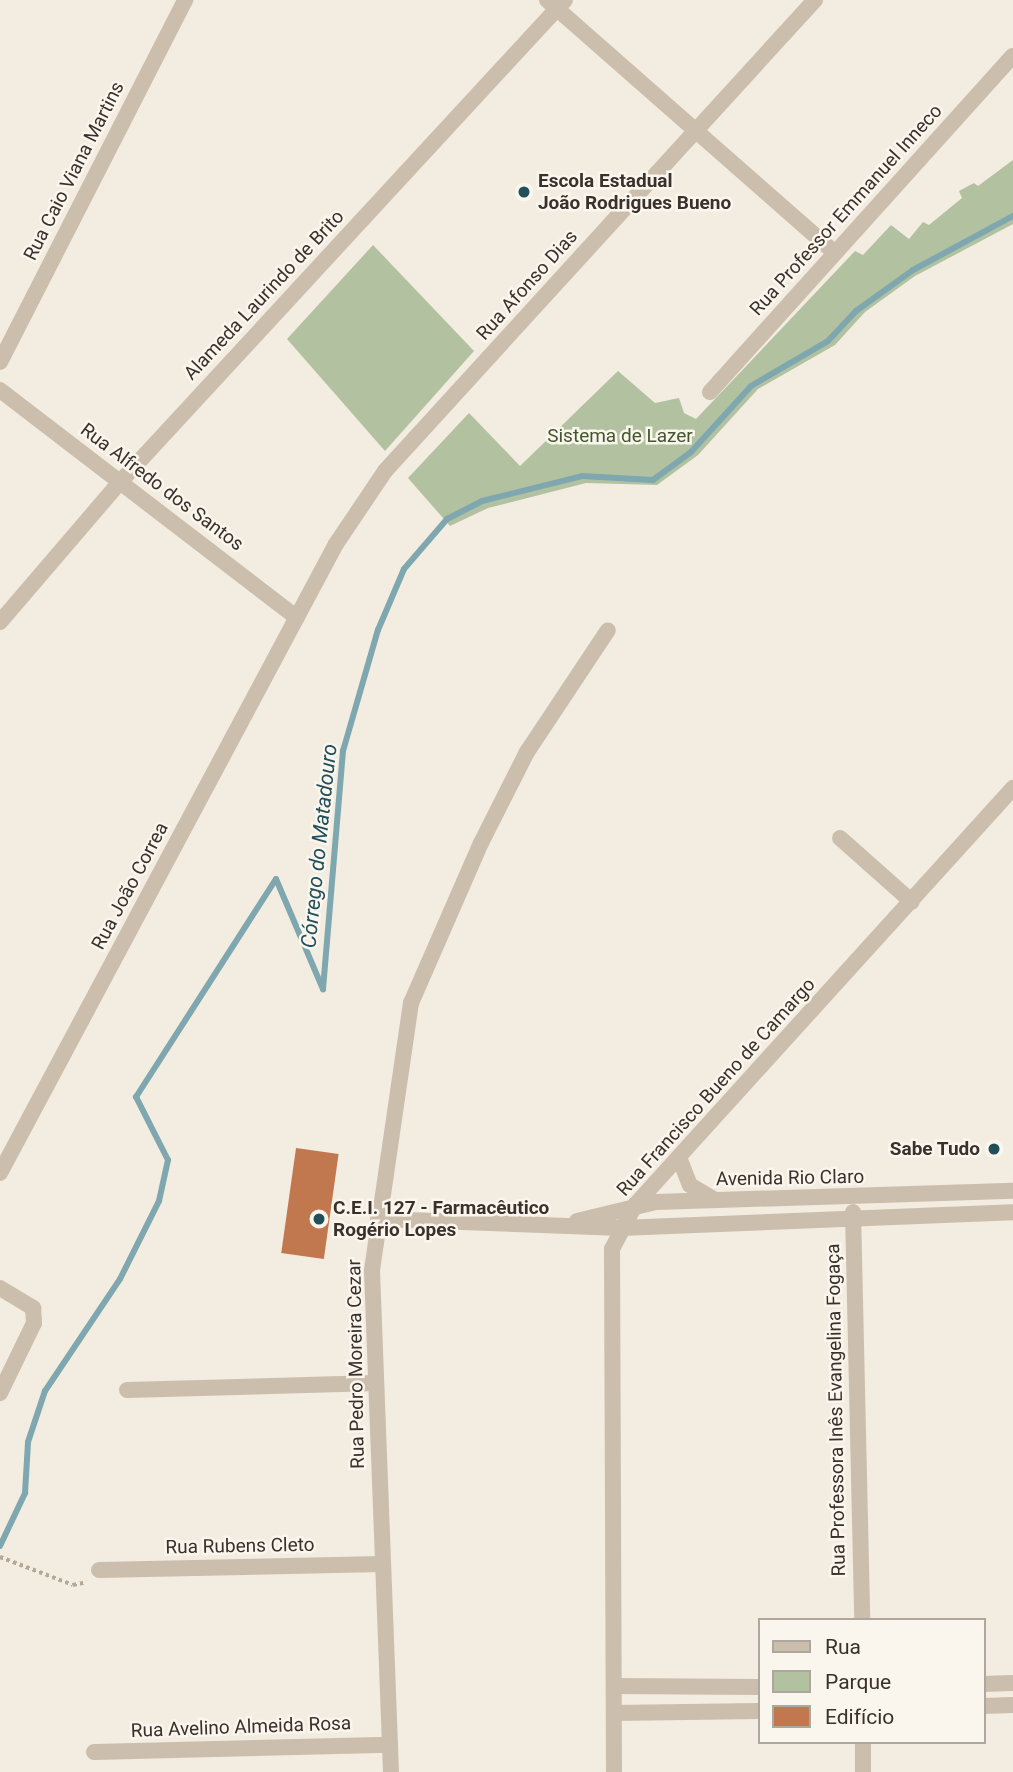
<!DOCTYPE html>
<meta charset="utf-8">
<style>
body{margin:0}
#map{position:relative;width:1013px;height:1772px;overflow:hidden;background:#f3ece0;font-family:Roboto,sans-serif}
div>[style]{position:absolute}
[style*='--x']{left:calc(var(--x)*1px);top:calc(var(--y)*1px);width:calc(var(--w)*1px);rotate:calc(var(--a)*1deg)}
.green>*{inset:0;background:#b2c2a0}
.stream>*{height:6px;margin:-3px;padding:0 3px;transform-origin:3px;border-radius:3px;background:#7fa7af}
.building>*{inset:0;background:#c2784e;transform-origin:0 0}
.path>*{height:3.5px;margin-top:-1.75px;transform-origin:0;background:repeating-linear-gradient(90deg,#b7a896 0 3.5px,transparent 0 7px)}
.street>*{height:16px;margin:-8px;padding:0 8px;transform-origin:8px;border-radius:8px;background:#cbbeac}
.dots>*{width:19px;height:19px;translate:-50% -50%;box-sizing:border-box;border:4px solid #faf5ed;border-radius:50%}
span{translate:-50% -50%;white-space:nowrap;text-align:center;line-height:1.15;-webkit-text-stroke:5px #faf5ed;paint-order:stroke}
.street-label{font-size:19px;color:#39312b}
.poi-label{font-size:19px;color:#39312b;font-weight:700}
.left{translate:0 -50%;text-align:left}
.right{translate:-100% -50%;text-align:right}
.park-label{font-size:19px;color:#43572f}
.water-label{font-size:21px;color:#214f5a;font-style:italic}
.legend{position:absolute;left:758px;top:1618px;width:228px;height:126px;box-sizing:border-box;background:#faf5ed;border:2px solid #ada79f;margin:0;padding:9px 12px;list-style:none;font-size:21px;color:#39312b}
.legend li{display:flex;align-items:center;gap:14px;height:35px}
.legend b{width:35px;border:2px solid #ada79f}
</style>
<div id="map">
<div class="green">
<i style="clip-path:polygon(1013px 160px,1013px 224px,915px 276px,865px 312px,835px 345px,758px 389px,698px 455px,657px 485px,586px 483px,488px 508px,450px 526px,408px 478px,469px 413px,520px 466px,618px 371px,655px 403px,679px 398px,684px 413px,696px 419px,855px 251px,863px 255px,891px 225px,909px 239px,923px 222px,929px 225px,962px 198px,959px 191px,974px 183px,978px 186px)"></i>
<i style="clip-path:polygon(373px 245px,474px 351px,385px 451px,287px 339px)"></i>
</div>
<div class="stream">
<i style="--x:0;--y:1546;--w:59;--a:-64.7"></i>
<i style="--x:25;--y:1493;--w:51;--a:-86.6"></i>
<i style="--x:28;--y:1442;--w:54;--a:-71.6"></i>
<i style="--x:45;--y:1391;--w:135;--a:-56.2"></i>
<i style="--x:120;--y:1279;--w:87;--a:-63.4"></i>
<i style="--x:159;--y:1201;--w:42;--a:-77.6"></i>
<i style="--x:168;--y:1160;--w:71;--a:-116.9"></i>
<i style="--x:136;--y:1097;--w:259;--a:-57.3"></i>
<i style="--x:276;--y:879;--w:120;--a:66.9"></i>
<i style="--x:323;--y:989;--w:239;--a:-85.2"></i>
<i style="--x:343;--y:751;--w:126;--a:-73.9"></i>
<i style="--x:378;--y:630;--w:66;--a:-66.9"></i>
<i style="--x:404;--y:569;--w:66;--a:-49.3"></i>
<i style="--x:447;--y:519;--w:39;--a:-27"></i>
<i style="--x:482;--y:501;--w:103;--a:-14"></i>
<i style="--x:582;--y:476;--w:71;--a:3.2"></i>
<i style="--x:653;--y:480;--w:47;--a:-36.4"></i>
<i style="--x:691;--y:452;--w:89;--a:-47.7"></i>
<i style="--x:751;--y:386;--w:89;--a:-30.3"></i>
<i style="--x:828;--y:341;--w:41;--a:-47"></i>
<i style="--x:856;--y:311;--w:70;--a:-35.7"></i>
<i style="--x:913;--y:270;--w:114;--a:-28.4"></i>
</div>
<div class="building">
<i style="left:296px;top:1148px;width:43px;height:106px;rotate:8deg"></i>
</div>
<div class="path">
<i style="--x:0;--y:1557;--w:78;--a:21"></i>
<i style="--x:73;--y:1585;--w:14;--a:-12"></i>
</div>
<div class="street">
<i style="--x:547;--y:0;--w:383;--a:41.3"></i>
<i style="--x:0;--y:362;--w:407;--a:-62.9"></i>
<i style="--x:0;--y:390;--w:374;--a:37.5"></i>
<i style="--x:710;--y:392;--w:452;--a:-48"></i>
<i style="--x:0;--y:622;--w:184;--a:-49.4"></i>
<i style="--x:120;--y:482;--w:656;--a:-47.29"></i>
<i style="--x:840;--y:838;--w:96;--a:41.6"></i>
<i style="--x:679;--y:1157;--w:30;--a:69"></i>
<i style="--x:690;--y:1185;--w:27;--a:31"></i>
<i style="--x:0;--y:1173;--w:713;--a:-61.89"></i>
<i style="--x:336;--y:544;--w:88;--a:-56.1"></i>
<i style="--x:385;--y:471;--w:638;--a:-47.61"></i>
<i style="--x:853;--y:1212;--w:408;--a:88.7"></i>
<i style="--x:378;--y:1219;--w:243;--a:2.1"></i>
<i style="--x:621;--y:1228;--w:392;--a:-2.3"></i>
<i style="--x:577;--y:1221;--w:81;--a:-13.5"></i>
<i style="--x:656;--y:1202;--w:357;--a:-1.8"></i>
<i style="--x:0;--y:1288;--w:39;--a:31"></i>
<i style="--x:33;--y:1308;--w:15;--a:86"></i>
<i style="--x:34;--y:1323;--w:78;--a:115.9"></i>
<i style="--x:127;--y:1390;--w:249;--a:-1.6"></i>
<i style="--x:99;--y:1570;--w:283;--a:-1.2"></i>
<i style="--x:983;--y:1684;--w:30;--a:-2"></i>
<i style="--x:614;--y:1686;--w:145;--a:0.4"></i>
<i style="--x:983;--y:1706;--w:30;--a:-2"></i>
<i style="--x:614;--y:1713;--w:145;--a:-0.8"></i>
<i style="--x:94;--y:1752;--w:296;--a:-1.4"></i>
<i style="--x:391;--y:1772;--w:502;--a:-92.17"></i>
<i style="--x:372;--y:1270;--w:270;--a:-81.7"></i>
<i style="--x:411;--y:1003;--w:175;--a:-66.4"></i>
<i style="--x:481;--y:843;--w:102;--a:-63.2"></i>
<i style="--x:527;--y:752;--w:146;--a:-56.4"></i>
<i style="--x:614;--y:1772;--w:523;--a:-90.22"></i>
<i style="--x:612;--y:1249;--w:50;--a:-62.4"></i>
<i style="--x:635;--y:1205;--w:563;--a:-47.81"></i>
<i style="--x:863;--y:1772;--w:30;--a:-90"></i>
</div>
<div class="dots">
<i style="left:524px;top:192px;background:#214f5a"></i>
<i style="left:994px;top:1149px;background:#214f5a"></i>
<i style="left:319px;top:1219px;background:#214f5a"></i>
</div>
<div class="street-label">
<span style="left:74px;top:171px;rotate:-63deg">Rua Caio Viana Martins</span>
<span style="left:846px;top:210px;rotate:-48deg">Rua Professor Emmanuel Inneco</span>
<span style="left:527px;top:285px;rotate:-48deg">Rua Afonso Dias</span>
<span style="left:264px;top:295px;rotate:-47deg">Alameda Laurindo de Brito</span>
<span style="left:162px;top:487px;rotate:37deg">Rua Alfredo dos Santos</span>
<span style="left:130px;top:886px;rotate:-62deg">Rua João Correa</span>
<span style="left:716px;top:1087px;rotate:-48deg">Rua Francisco Bueno de Camargo</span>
<span style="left:790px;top:1178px;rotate:-1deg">Avenida Rio Claro</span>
<span style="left:356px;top:1364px;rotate:-91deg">Rua Pedro Moreira Cezar</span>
<span style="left:836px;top:1410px;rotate:-91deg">Rua Professora Inês Evangelina Fogaça</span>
<span style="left:240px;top:1546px;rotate:-1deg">Rua Rubens Cleto</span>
<span style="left:241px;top:1727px;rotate:-2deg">Rua Avelino Almeida Rosa</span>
</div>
<div class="poi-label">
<span class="left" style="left:538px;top:192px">Escola Estadual<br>João Rodrigues Bueno</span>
<span class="right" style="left:980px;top:1149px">Sabe Tudo</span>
<span class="left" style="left:333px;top:1219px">C.E.I. 127 - Farmacêutico<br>Rogério Lopes</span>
</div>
<div class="park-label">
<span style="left:620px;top:436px">Sistema de Lazer</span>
</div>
<div class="water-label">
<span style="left:319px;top:846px;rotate:-84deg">Córrego do Matadouro</span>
</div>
<ul class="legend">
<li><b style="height:9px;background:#cbbeac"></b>Rua</li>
<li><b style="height:19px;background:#b2c2a0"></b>Parque</li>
<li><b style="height:19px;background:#c2784e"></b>Edifício</li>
</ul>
</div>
